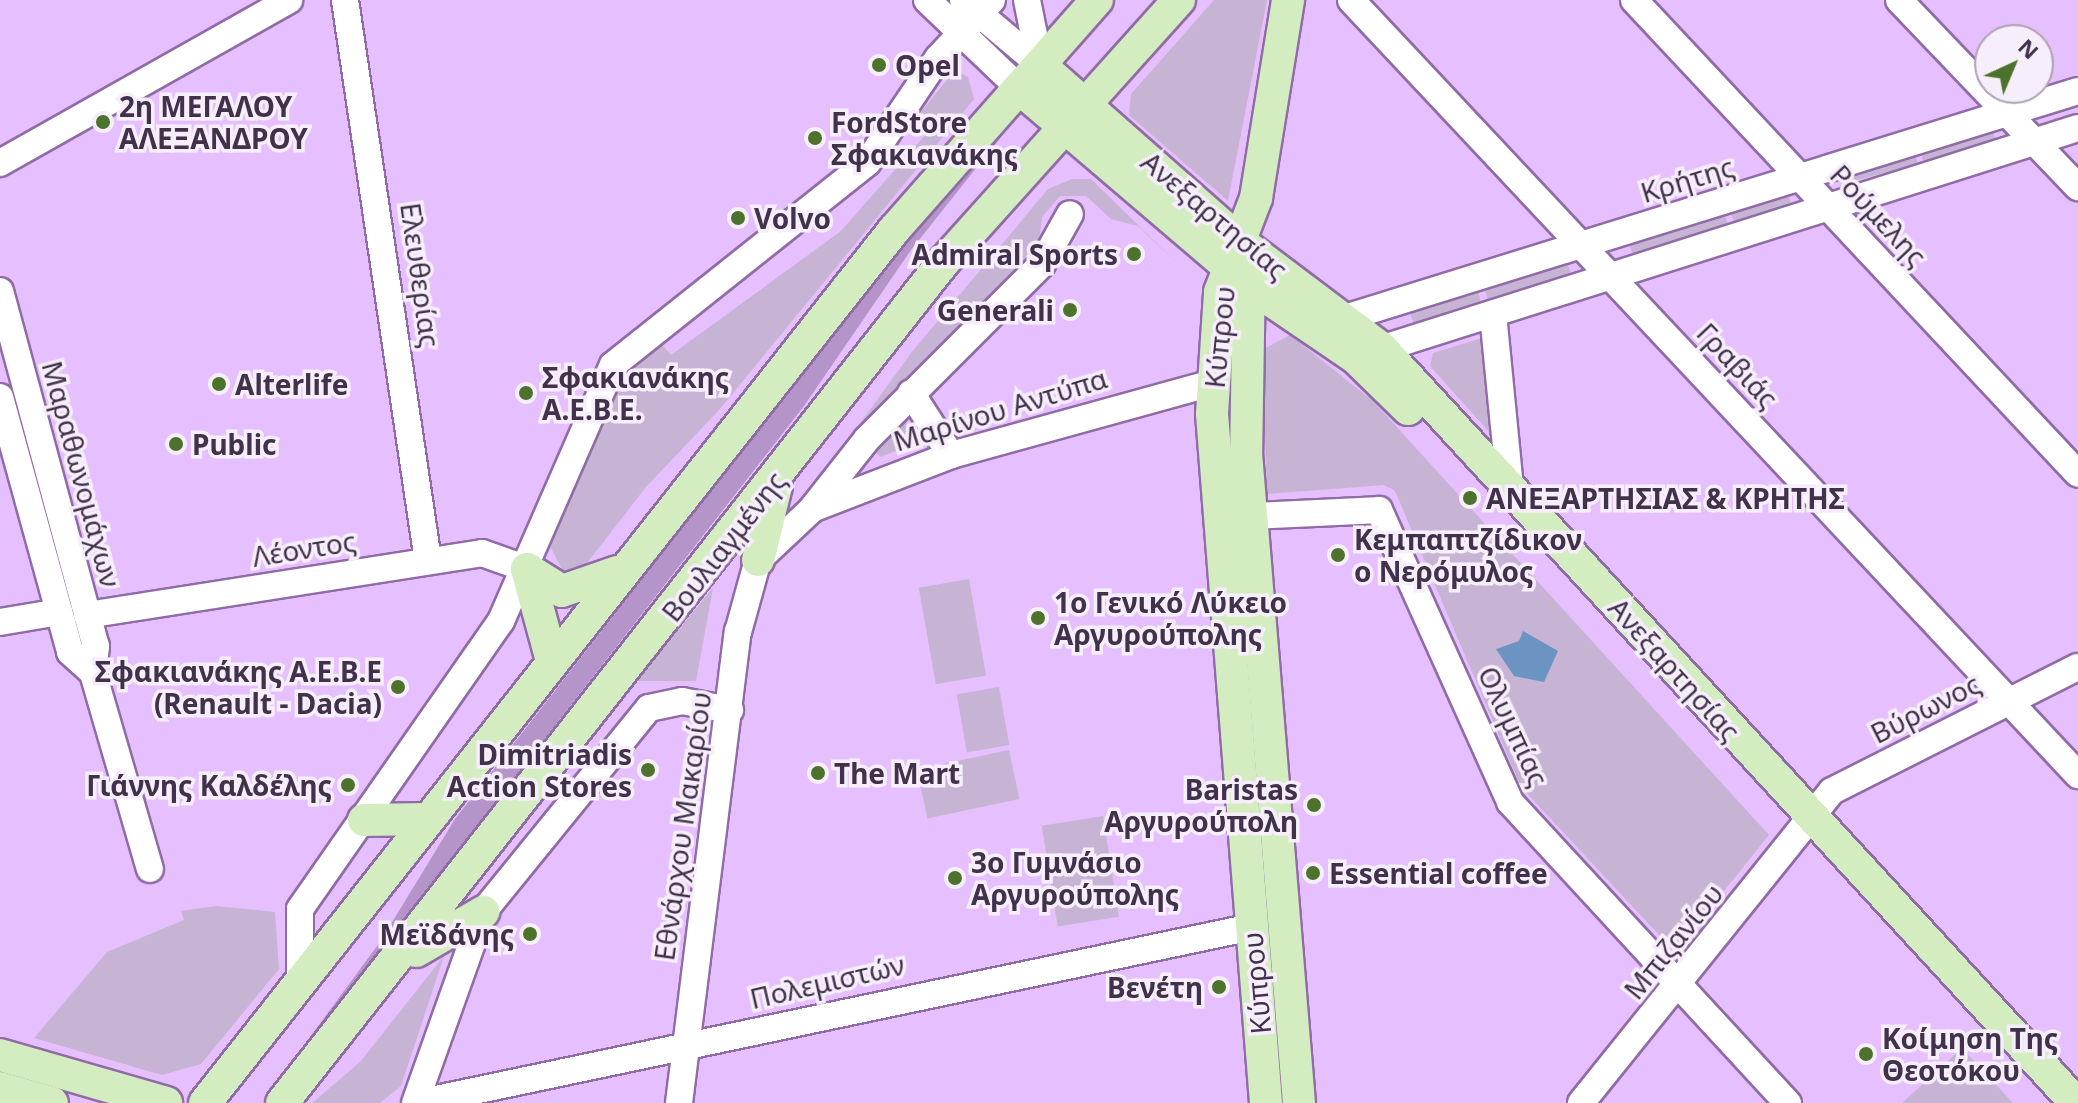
<!DOCTYPE html>
<meta charset="utf-8">
<style>
body{margin:0}
#map{position:relative;width:2078px;height:1103px;overflow:hidden;background:#e6bffe;font-family:"Noto Sans",sans-serif}
div>[style]{position:absolute}
[style*='--x']{left:calc(var(--x)*1px);top:calc(var(--y)*1px);width:calc(var(--w)*1px);rotate:calc(var(--a)*1deg)}
.green>*{inset:0;background:#c7b4d4;transform-origin:0 0}
.forest>*{inset:0;background:#b595c9}
.water>*{inset:0;background:#6b94c2}
.roads{filter:drop-shadow(2px 0 #906ca6) drop-shadow(-2px 0 #906ca6) drop-shadow(0 2px #906ca6) drop-shadow(0 -2px #906ca6)}
.minor>*{height:26px;margin:-13px;padding:0 13px;transform-origin:13px;border-radius:13px;background:#fff}
.major>*{height:32px;margin:-16px;padding:0 16px;transform-origin:16px;border-radius:16px;background:#d3ecc0}
.dots>*{width:22px;height:22px;translate:-50% -50%;box-sizing:border-box;border:4px solid #f6eefb;border-radius:50%}
span{translate:-50% -50%;white-space:nowrap;text-align:center;line-height:1.15;-webkit-text-stroke:7px #f6eefb;paint-order:stroke}
.poi-label{font-size:28px;color:#41314b;font-weight:700}
.left{translate:0 -50%;text-align:left}
.right{translate:-100% -50%;text-align:right}
.street-label{font-size:28px;color:#41314b}
.north{position:absolute;left:1974px;top:24px;width:80px;height:80px;box-sizing:border-box;background:#f6eefb;border:2px solid #aea2b5;border-radius:50%;rotate:44deg;font-size:22px;font-weight:700;line-height:32px;text-align:center;color:#41314b}
.north::after{content:'';display:block;margin:auto;width:28px;height:36px;background:#4d722b;clip-path:polygon(50% 0,100% 100%,50% 72%,0 100%)}
</style>
<div id="map">
<div class="green">
<i style="clip-path:polygon(1214px 0,1267px 0,1228px 201px,1129px 115px,1131px 94px)"></i>
<i style="clip-path:polygon(955px 70px,968px 77px,974px 99px,720px 409px,646px 487px,577px 576px,566px 577px,550px 546px,589px 425px,620px 365px,655px 336px,671px 355px,841px 231px,927px 133px,908px 128px)"></i>
<i style="left:1992px;top:130px;width:12px;height:75px;rotate:70deg"></i>
<i style="left:1915px;top:153px;width:11px;height:68px;rotate:75deg"></i>
<i style="clip-path:polygon(1072px 179px,1091px 179px,1182px 268px,1138px 226px,1111px 219px,1086px 196px,1060px 196px,1042px 217px,1036px 265px,812px 490px,911px 353px,1048px 189px)"></i>
<i style="left:1787px;top:192px;width:14px;height:60px;rotate:69deg"></i>
<i style="left:1724px;top:212px;width:13px;height:100px;rotate:72deg"></i>
<i style="left:1567px;top:261px;width:14px;height:87px;rotate:73deg"></i>
<i style="left:1477px;top:289px;width:13px;height:71px;rotate:72deg"></i>
<i style="clip-path:polygon(1290px 335px,1373px 401px,1769px 835px,1675px 952px,1521px 787px,1395px 491px,1384px 485px,1267px 494px,1262px 350px)"></i>
<i style="clip-path:polygon(1489px 336px,1507px 452px,1430px 366px,1433px 353px)"></i>
<i style="clip-path:polygon(905px 421px,921px 441px,880px 457px,874px 449px)"></i>
<i style="left:969px;top:579px;width:98px;height:51px;rotate:80deg"></i>
<i style="clip-path:polygon(713px 588px,696px 681px,637px 681px,649px 665px)"></i>
<i style="left:999px;top:687px;width:59px;height:43px;rotate:80deg"></i>
<i style="left:1009px;top:750px;width:50px;height:94px;rotate:78deg"></i>
<i style="left:1103px;top:816px;width:102px;height:62px;rotate:81deg"></i>
<i style="clip-path:polygon(216px 906px,275px 912px,279px 969px,201px 1064px,162px 1075px,34px 1038px,107px 952px,184px 920px,181px 911px)"></i>
<i style="clip-path:polygon(444px 956px,401px 1086px,380px 1103px,312px 1103px,360px 1062px)"></i>
<i style="clip-path:polygon(1962px 1048px,2013px 1103px,1902px 1103px)"></i>
</div>
<div class="forest">
<i style="clip-path:polygon(1004px 133px,911px 250px,804px 406px,271px 1090px,380px 942px,455px 819px,901px 247px)"></i>
</div>
<div class="water">
<i style="clip-path:polygon(1523px 631px,1558px 651px,1544px 682px,1514px 676px,1496px 649px,1519px 641px)"></i>
</div>
<div class="roads">
<div class="minor">
<i style="--x:345;--y:0;--w:567;--a:81.58"></i>
<i style="--x:927;--y:0;--w:127;--a:43.7"></i>
<i style="--x:963;--y:0;--w:101;--a:40.2"></i>
<i style="--x:1027;--y:0;--w:66;--a:78.7"></i>
<i style="--x:1351;--y:0;--w:1063;--a:46.83"></i>
<i style="--x:1634;--y:0;--w:649;--a:46.87"></i>
<i style="--x:1899;--y:0;--w:259;--a:46.3"></i>
<i style="--x:0;--y:163;--w:332;--a:-29.4"></i>
<i style="--x:0;--y:291;--w:368;--a:74.9"></i>
<i style="--x:96;--y:646;--w:27;--a:96"></i>
<i style="--x:93;--y:673;--w:204;--a:73.8"></i>
<i style="--x:1493;--y:314;--w:174;--a:84.4"></i>
<i style="--x:1329;--y:323;--w:784;--a:-17.21"></i>
<i style="--x:1365;--y:354;--w:748;--a:-17.59"></i>
<i style="--x:911;--y:393;--w:74;--a:57.2"></i>
<i style="--x:0;--y:397;--w:264;--a:74.6"></i>
<i style="--x:70;--y:652;--w:31;--a:42"></i>
<i style="--x:814;--y:508;--w:147;--a:-21.1"></i>
<i style="--x:951;--y:455;--w:272;--a:-15.4"></i>
<i style="--x:1252;--y:516;--w:127;--a:-2.7"></i>
<i style="--x:1379;--y:510;--w:320;--a:65.8"></i>
<i style="--x:1510;--y:802;--w:410;--a:47.3"></i>
<i style="--x:87;--y:615;--w:400;--a:-8.9"></i>
<i style="--x:482;--y:553;--w:48;--a:19.6"></i>
<i style="--x:0;--y:622;--w:60;--a:-9.6"></i>
<i style="--x:300;--y:980;--w:71;--a:-90"></i>
<i style="--x:300;--y:909;--w:351;--a:-55.1"></i>
<i style="--x:501;--y:621;--w:279;--a:-66.4"></i>
<i style="--x:613;--y:365;--w:325;--a:-38.5"></i>
<i style="--x:867;--y:163;--w:127;--a:-55.9"></i>
<i style="--x:938;--y:58;--w:79;--a:-47"></i>
<i style="--x:415;--y:1103;--w:203;--a:-70.4"></i>
<i style="--x:483;--y:912;--w:263;--a:-50.9"></i>
<i style="--x:649;--y:708;--w:34;--a:-12"></i>
<i style="--x:682;--y:701;--w:49;--a:10.6"></i>
<i style="--x:417;--y:1103;--w:853;--a:-11.9"></i>
<i style="--x:679;--y:1103;--w:475;--a:-82.9"></i>
<i style="--x:738;--y:632;--w:75;--a:-74.5"></i>
<i style="--x:758;--y:560;--w:73;--a:-43.3"></i>
<i style="--x:811;--y:510;--w:90;--a:-51.7"></i>
<i style="--x:867;--y:439;--w:247;--a:-45"></i>
<i style="--x:1042;--y:264;--w:57;--a:-60.8"></i>
<i style="--x:1581;--y:1103;--w:400;--a:-51.2"></i>
<i style="--x:1832;--y:791;--w:275;--a:-26.8"></i>
</div>
<div class="major">
<i style="--x:1040;--y:65;--w:271;--a:41.4"></i>
<i style="--x:1243;--y:244;--w:173;--a:37"></i>
<i style="--x:1381;--y:348;--w:1026;--a:47.37"></i>
<i style="--x:1019;--y:88;--w:308;--a:40.5"></i>
<i style="--x:1253;--y:288;--w:125;--a:34.2"></i>
<i style="--x:1356;--y:358;--w:73;--a:44.4"></i>
<i style="--x:1249;--y:271;--w:182;--a:90.9"></i>
<i style="--x:1246;--y:453;--w:652;--a:85.34"></i>
<i style="--x:758;--y:560;--w:76;--a:-76.3"></i>
<i style="--x:527;--y:569;--w:41;--a:32.2"></i>
<i style="--x:562;--y:591;--w:58;--a:-19.1"></i>
<i style="--x:527;--y:569;--w:95;--a:74.8"></i>
<i style="--x:364;--y:820;--w:63;--a:-0.9"></i>
<i style="--x:416;--y:951;--w:78;--a:-30.2"></i>
<i style="--x:0;--y:1055;--w:173;--a:16.1"></i>
<i style="--x:0;--y:1088;--w:54;--a:16.1"></i>
<i style="--x:205;--y:1103;--w:1112;--a:-51.72"></i>
<i style="--x:894;--y:230;--w:307;--a:-48.6"></i>
<i style="--x:282;--y:1103;--w:1067;--a:-51.81"></i>
<i style="--x:942;--y:264;--w:355;--a:-48.1"></i>
<i style="--x:1266;--y:1103;--w:691;--a:-94.48"></i>
<i style="--x:1212;--y:414;--w:122;--a:-86.2"></i>
<i style="--x:1220;--y:292;--w:101;--a:-69"></i>
<i style="--x:1256;--y:198;--w:201;--a:-80.8"></i>
</div>
</div>
<div class="dots">
<i style="left:879px;top:65px;background:#4d722b"></i>
<i style="left:103px;top:122px;background:#4d722b"></i>
<i style="left:815px;top:138px;background:#4d722b"></i>
<i style="left:738px;top:218px;background:#4d722b"></i>
<i style="left:1134px;top:254px;background:#4d722b"></i>
<i style="left:1070px;top:310px;background:#4d722b"></i>
<i style="left:219px;top:384px;background:#4d722b"></i>
<i style="left:526px;top:393px;background:#4d722b"></i>
<i style="left:176px;top:444px;background:#4d722b"></i>
<i style="left:1470px;top:498px;background:#4d722b"></i>
<i style="left:1338px;top:555px;background:#4d722b"></i>
<i style="left:1038px;top:618px;background:#4d722b"></i>
<i style="left:398px;top:687px;background:#4d722b"></i>
<i style="left:648px;top:770px;background:#4d722b"></i>
<i style="left:818px;top:773px;background:#4d722b"></i>
<i style="left:348px;top:785px;background:#4d722b"></i>
<i style="left:1314px;top:805px;background:#4d722b"></i>
<i style="left:1313px;top:873px;background:#4d722b"></i>
<i style="left:955px;top:878px;background:#4d722b"></i>
<i style="left:530px;top:934px;background:#4d722b"></i>
<i style="left:1219px;top:987px;background:#4d722b"></i>
<i style="left:1866px;top:1054px;background:#4d722b"></i>
</div>
<div class="poi-label">
<span class="left" style="left:895px;top:65px">Opel</span>
<span class="left" style="left:119px;top:122px">2η ΜΕΓΑΛΟΥ<br>ΑΛΕΞΑΝΔΡΟΥ</span>
<span class="left" style="left:831px;top:138px">FordStore<br>Σφακιανάκης</span>
<span class="left" style="left:754px;top:218px">Volvo</span>
<span class="right" style="left:1118px;top:254px">Admiral Sports</span>
<span class="right" style="left:1054px;top:310px">Generali</span>
<span class="left" style="left:542px;top:393px">Σφακιανάκης<br>Α.Ε.Β.Ε.</span>
<span class="left" style="left:235px;top:384px">Alterlife</span>
<span class="left" style="left:192px;top:444px">Public</span>
<span class="left" style="left:1486px;top:498px">ΑΝΕΞΑΡΤΗΣΙΑΣ &amp; ΚΡΗΤΗΣ</span>
<span class="left" style="left:1354px;top:555px">Κεμπαπτζίδικον<br>ο Νερόμυλος</span>
<span class="left" style="left:1054px;top:618px">1ο Γενικό Λύκειο<br>Αργυρούπολης</span>
<span class="right" style="left:382px;top:687px">Σφακιανάκης Α.Ε.Β.Ε<br>(Renault - Dacia)</span>
<span class="right" style="left:632px;top:770px">Dimitriadis<br>Action Stores</span>
<span class="left" style="left:834px;top:773px">The Mart</span>
<span class="right" style="left:332px;top:785px">Γιάννης Καλδέλης</span>
<span class="right" style="left:1298px;top:805px">Baristas<br>Αργυρούπολη</span>
<span class="left" style="left:971px;top:878px">3ο Γυμνάσιο<br>Αργυρούπολης</span>
<span class="left" style="left:1329px;top:873px">Essential coffee</span>
<span class="right" style="left:514px;top:934px">Μεϊδάνης</span>
<span class="right" style="left:1203px;top:987px">Βενέτη</span>
<span class="left" style="left:1882px;top:1054px">Κοίμηση Της<br>Θεοτόκου</span>
</div>
<div class="street-label">
<span style="left:1687px;top:179px;rotate:-17deg">Κρήτης</span>
<span style="left:1215px;top:215px;rotate:40deg">Ανεξαρτησίας</span>
<span style="left:1879px;top:215px;rotate:47deg">Ρούμελης</span>
<span style="left:421px;top:275px;rotate:82deg">Ελευθερίας</span>
<span style="left:1219px;top:337px;rotate:-84deg">Κύπρου</span>
<span style="left:1738px;top:365px;rotate:47deg">Γραβιάς</span>
<span style="left:1000px;top:409px;rotate:-17deg">Μαρίνου Αντύπα</span>
<span style="left:82px;top:474px;rotate:75deg">Μαραθωνομάχων</span>
<span style="left:723px;top:546px;rotate:-52deg">Βουλιαγμένης</span>
<span style="left:304px;top:548px;rotate:-9deg">Λέοντος</span>
<span style="left:1675px;top:669px;rotate:48deg">Ανεξαρτησίας</span>
<span style="left:1925px;top:708px;rotate:-27deg">Βύρωνος</span>
<span style="left:1514px;top:726px;rotate:65deg">Ολυμπίας</span>
<span style="left:682px;top:826px;rotate:-82deg">Εθνάρχου Μακαρίου</span>
<span style="left:1673px;top:941px;rotate:-51deg">Μπιζανίου</span>
<span style="left:827px;top:981px;rotate:-13deg">Πολεμιστών</span>
<span style="left:1256px;top:983px;rotate:-95deg">Κύπρου</span>
</div>
<div class="north">N</div>
</div>
